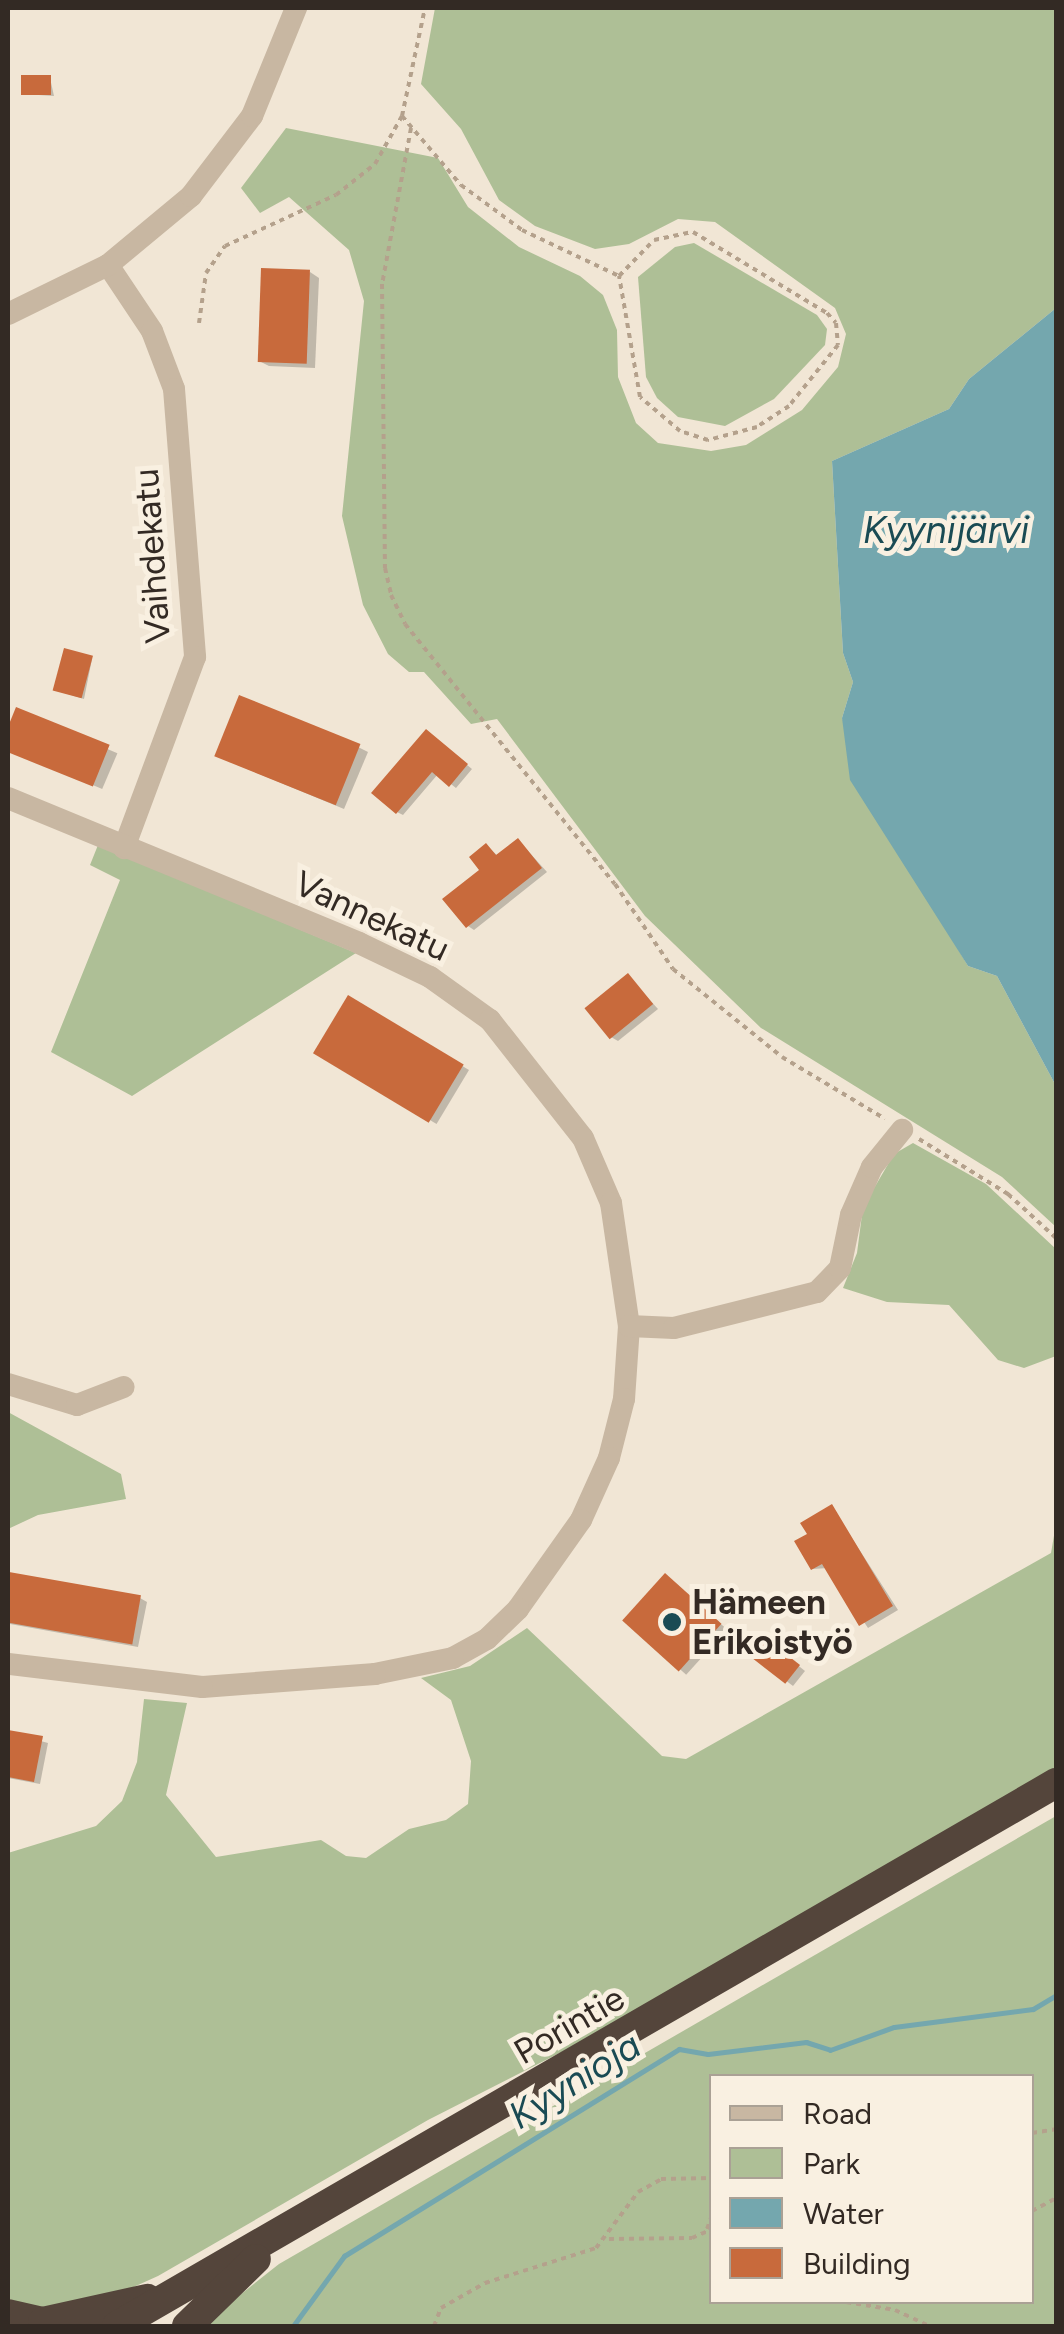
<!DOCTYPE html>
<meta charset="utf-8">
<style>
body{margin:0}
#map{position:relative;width:1064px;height:2334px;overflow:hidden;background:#f1e6d5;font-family:Figtree,sans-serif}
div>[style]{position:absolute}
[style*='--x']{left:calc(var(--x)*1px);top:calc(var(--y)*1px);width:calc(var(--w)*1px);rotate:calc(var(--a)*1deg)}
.green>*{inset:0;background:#aebf96}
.water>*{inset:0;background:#74a7ae}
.shadow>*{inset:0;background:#0003;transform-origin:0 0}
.stream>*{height:5px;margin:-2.5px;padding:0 2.5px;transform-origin:2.5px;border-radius:2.5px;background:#74a7ae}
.building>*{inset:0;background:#c86a3c;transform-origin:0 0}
.path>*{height:4px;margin-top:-2px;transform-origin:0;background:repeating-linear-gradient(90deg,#b4a18c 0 5px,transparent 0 10px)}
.minor>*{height:22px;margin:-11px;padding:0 11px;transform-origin:11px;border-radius:11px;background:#c8b7a2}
.highway>*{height:30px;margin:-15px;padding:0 15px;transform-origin:15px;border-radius:15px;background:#54453b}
.dots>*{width:28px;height:28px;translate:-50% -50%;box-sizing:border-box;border:5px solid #f9f0e1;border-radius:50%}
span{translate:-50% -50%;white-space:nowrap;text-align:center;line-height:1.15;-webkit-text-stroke:10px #f9f0e1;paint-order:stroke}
.street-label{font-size:35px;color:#332a24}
.poi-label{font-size:35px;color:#332a24;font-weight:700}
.left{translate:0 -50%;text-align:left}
.water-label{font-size:38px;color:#1a4b54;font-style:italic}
.frame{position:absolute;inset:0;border:10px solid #332a24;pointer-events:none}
.legend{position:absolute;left:709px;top:2074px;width:325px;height:230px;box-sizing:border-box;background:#f9f0e1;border:2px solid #aaa195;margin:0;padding:12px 18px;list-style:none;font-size:30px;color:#332a24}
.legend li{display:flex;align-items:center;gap:20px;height:50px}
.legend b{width:50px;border:2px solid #aaa195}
</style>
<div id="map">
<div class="green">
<i style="clip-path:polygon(435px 8px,1056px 8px,1056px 308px,969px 379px,949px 409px,832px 461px,843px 653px,853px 682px,842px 718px,931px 904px,968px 966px,997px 976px,1056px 1086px,1056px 1227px,1002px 1177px,761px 1028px,645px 916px,497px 719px,471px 724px,424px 672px,409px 672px,388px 654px,363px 605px,342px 516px,364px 301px,349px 250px,289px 197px,260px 213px,241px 188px,286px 128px,438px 158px,468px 207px,519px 247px,580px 276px,603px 295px,617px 330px,618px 377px,636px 423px,658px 443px,711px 451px,746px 445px,802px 410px,838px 367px,846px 334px,835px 308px,715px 222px,678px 219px,629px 244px,595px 249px,535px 226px,499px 200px,461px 129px,421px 84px)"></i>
<i style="clip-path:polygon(694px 243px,817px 315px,827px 329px,825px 345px,774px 399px,725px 426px,678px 417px,657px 398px,646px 377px,638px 277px,675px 247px)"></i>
<i style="clip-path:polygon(98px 845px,356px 953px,132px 1096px,51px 1052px,120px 880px,90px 865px)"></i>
<i style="clip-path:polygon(913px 1143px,986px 1184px,1056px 1249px,1056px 1356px,1024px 1368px,998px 1360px,949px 1305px,887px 1302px,843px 1288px,857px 1253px,863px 1207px,894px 1154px)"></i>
<i style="clip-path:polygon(8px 1412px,121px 1474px,126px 1499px,38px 1515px,8px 1529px)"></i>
<i style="clip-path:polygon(1056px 1524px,1056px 1767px,595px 2035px,428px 2120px,158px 2276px,118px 2294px,42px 2309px,8px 2299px,8px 1853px,96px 1826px,122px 1801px,137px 1762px,144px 1699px,187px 1703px,166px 1795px,216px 1857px,321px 1840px,346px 1856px,366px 1858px,409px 1829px,446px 1820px,468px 1804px,471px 1761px,451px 1700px,421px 1678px,470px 1666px,527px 1628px,662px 1756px,686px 1759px,1051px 1553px)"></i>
<i style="clip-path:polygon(evenodd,1056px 1816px,1056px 2326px,201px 2326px,279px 2264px,1056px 1816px,712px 2076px,1032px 2076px,1032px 2302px,712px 2302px,712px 2076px)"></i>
</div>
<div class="water">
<i style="clip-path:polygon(1056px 308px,1056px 1086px,997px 976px,968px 966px,850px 780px,842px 718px,853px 682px,843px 653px,832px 461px,949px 409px,969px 379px)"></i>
</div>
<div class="shadow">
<i style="clip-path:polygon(50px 78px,54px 96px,23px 94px)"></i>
<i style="clip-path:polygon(310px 272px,319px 278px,315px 368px,269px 366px,259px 361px)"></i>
<i style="clip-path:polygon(92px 659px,84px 699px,58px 691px)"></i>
<i style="left:18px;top:711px;width:108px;height:39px;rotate:23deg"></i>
<i style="clip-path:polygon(432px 736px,472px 769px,456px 788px,438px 774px,403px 815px,397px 812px)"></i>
<i style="clip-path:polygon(358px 747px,368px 752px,344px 809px,226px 760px)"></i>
<i style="clip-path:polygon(519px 841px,547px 872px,474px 930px,468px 926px,487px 846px,499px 857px)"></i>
<i style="clip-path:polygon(628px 976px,658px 1009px,618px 1041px,611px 1037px)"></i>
<i style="left:349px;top:998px;width:140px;height:63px;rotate:31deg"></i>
<i style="clip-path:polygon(832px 1507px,898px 1610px,868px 1628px,828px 1568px,813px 1569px,810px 1535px)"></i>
<i style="clip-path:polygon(11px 1575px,140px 1598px,147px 1602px,138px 1647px,10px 1624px)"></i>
<i style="left:672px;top:1580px;width:74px;height:61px;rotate:42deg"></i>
<i style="clip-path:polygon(770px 1643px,805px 1671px,793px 1686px,751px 1654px)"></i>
<i style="clip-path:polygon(8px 1732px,48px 1743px,40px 1784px,8px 1778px)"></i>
</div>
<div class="stream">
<i style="--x:293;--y:2326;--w:87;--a:-53.9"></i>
<i style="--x:344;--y:2256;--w:394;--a:-31.7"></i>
<i style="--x:679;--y:2049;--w:29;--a:10"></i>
<i style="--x:708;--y:2054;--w:99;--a:-7"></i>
<i style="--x:806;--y:2042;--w:25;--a:18"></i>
<i style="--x:830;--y:2050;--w:68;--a:-19.8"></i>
<i style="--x:894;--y:2027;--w:140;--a:-7.4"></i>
<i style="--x:1033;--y:2009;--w:27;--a:-31"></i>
</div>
<div class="building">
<i style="left:21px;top:75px;width:30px;height:20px"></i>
<i style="left:261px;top:268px;width:49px;height:94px;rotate:2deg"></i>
<i style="left:64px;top:648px;width:30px;height:44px;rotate:15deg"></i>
<i style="left:239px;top:695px;width:131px;height:66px;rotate:22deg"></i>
<i style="left:16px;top:707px;width:101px;height:45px;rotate:22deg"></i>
<i style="clip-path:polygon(426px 729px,468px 764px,449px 787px,432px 772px,396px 814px,371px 793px)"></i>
<i style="clip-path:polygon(518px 838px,542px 868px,466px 928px,442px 899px,479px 870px,469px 857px,486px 843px,496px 855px)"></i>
<i style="left:628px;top:973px;width:40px;height:56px;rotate:51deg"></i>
<i style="left:348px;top:995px;width:135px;height:68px;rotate:31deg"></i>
<i style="clip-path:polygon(832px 1504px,893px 1606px,859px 1626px,822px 1564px,811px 1570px,794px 1541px,807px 1534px,800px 1523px)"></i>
<i style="left:9px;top:1572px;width:134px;height:50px;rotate:10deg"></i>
<i style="left:665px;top:1573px;width:76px;height:64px;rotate:42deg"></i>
<i style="left:763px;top:1636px;width:47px;height:24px;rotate:38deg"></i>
<i style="clip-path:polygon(8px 1730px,43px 1736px,34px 1782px,8px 1777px)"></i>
</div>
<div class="path">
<i style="--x:402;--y:116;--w:91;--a:49.5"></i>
<i style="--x:461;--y:185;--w:76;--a:36.4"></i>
<i style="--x:522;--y:230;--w:107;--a:25.4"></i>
<i style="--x:619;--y:276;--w:50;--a:-45.8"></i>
<i style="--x:654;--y:240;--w:40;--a:-12"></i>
<i style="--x:693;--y:232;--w:157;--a:31.2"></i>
<i style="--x:827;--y:313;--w:13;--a:48"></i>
<i style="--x:836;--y:323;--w:22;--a:85"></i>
<i style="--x:838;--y:345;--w:78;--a:128.8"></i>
<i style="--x:789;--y:406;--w:38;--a:147"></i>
<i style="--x:757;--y:427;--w:51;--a:165.1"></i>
<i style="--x:708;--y:440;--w:29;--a:-162"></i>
<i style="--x:680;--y:431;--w:52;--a:-139.6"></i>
<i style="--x:640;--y:397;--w:123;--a:-99.8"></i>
<i style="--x:411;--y:128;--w:159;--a:100.5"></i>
<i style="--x:382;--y:284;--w:284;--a:89.4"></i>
<i style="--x:385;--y:568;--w:28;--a:77"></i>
<i style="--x:391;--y:595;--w:32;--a:64"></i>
<i style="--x:405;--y:624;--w:334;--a:51.1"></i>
<i style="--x:615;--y:884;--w:103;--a:55.7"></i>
<i style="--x:673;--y:969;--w:140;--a:38.9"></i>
<i style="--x:782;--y:1057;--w:120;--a:31"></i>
<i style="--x:199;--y:323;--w:50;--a:-82"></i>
<i style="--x:206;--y:273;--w:33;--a:-55"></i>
<i style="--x:225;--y:246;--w:122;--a:-24.7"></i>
<i style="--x:336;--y:195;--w:50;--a:-38.5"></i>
<i style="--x:375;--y:164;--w:55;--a:-60.6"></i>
<i style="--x:402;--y:116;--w:110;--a:-78"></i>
<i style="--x:919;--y:1139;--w:105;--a:31.7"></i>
<i style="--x:1008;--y:1194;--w:65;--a:42.5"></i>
<i style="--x:1032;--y:2133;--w:24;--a:-9"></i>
<i style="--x:1032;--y:2211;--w:27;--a:-28"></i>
<i style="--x:707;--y:2229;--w:15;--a:-70"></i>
<i style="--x:609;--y:2239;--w:83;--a:-0.7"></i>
<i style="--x:692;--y:2238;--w:22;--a:-24"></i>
<i style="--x:846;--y:2302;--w:50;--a:9.3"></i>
<i style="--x:895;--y:2310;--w:38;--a:25"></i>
<i style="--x:434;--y:2326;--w:19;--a:-69"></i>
<i style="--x:441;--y:2308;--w:51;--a:-29.6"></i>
<i style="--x:485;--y:2283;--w:116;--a:-17.5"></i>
<i style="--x:596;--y:2248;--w:70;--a:-53.1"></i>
<i style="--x:638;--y:2192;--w:26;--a:-29"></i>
<i style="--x:661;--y:2179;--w:51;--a:-1.1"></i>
</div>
<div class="minor">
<i style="--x:108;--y:265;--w:79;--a:56.3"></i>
<i style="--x:152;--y:331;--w:62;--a:69.2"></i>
<i style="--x:174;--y:389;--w:269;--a:85.5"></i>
<i style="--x:195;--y:657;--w:204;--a:110.4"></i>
<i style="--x:8;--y:314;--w:111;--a:-26.1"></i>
<i style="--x:108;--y:265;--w:108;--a:-39.7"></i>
<i style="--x:191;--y:196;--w:101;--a:-52.7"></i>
<i style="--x:252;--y:116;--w:117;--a:-67.8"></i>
<i style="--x:8;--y:798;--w:380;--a:22.4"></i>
<i style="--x:359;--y:943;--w:79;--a:25.6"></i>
<i style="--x:430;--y:977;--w:74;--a:35.6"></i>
<i style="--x:490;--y:1020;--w:150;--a:51.8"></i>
<i style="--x:583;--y:1138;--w:71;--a:66.7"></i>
<i style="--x:611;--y:1203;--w:124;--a:81.7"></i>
<i style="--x:629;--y:1326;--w:73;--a:93.9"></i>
<i style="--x:624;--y:1399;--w:61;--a:104.3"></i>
<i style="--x:609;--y:1458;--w:68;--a:114.3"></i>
<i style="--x:581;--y:1520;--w:109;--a:125.3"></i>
<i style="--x:518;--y:1609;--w:43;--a:135.9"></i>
<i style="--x:487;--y:1639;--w:39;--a:151"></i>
<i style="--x:453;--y:1658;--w:80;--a:168.4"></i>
<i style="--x:375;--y:1674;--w:173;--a:175.7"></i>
<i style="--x:202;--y:1687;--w:195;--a:-173.2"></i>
<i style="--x:629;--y:1326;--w:45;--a:2.5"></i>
<i style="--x:674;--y:1328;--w:147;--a:-14.1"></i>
<i style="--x:817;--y:1292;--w:33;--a:-46"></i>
<i style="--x:840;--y:1268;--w:54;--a:-78.3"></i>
<i style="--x:851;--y:1215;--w:52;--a:-66.4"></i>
<i style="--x:872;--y:1167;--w:48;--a:-51"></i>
<i style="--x:8;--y:1384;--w:72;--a:16.9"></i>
<i style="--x:77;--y:1405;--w:50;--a:-21"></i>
</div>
<div class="highway">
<i style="--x:8;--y:2314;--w:36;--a:13"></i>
<i style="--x:43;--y:2322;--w:107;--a:-12.5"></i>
<i style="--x:117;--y:2326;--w:1085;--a:-30.04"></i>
<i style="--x:187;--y:2326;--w:96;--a:-44.2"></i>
</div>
<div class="dots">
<i style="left:672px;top:1622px;background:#1a4b54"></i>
</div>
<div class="street-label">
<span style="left:152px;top:556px;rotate:-94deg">Vaihdekatu</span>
<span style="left:372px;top:916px;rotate:25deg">Vannekatu</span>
<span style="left:569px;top:2025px;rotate:-30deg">Porintie</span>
</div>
<div class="poi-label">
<span class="left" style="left:692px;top:1622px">Hämeen<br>Erikoistyö</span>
</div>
<div class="water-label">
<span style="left:946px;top:531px">Kyynijärvi</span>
<span style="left:575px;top:2081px;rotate:-32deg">Kyynioja</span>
</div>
<div class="frame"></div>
<ul class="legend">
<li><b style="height:12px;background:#c8b7a2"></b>Road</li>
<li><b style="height:28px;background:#aebf96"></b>Park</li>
<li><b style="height:28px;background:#74a7ae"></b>Water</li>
<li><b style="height:28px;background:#c86a3c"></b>Building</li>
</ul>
</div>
